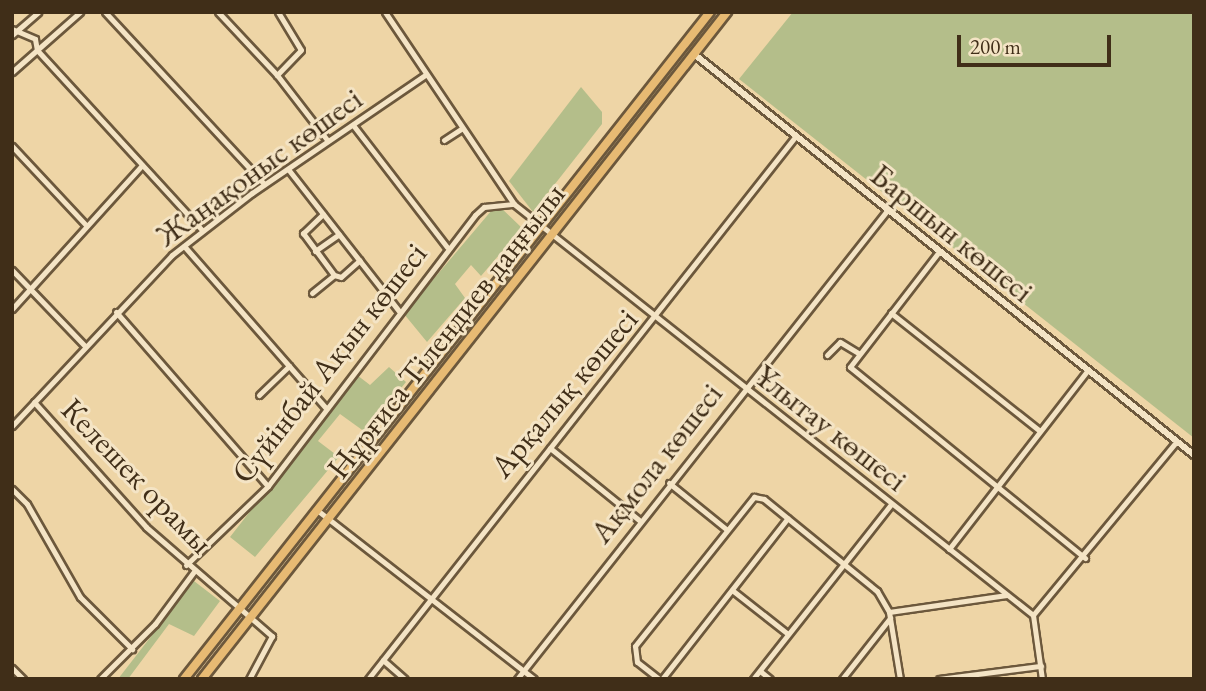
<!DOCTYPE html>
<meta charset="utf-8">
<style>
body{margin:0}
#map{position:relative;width:1206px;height:691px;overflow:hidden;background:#eed5a6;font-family:"EB Garamond",serif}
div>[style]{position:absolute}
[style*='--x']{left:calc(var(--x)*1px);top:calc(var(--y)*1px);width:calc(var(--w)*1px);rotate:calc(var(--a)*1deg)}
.green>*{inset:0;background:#b4be8a}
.roads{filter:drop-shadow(2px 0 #6c583c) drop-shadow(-2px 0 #6c583c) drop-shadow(0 2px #6c583c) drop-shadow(0 -2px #6c583c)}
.minor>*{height:5px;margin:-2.5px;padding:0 2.5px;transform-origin:2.5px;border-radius:2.5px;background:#f4e4c5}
.tertiary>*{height:6px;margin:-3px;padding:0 3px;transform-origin:3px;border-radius:3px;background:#f4e4c5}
.primary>*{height:8px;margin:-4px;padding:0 4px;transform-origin:4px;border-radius:4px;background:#e7ba73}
span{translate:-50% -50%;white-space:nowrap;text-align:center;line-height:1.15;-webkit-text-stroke:6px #f4e4c5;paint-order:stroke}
.street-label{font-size:32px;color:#402e18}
.frame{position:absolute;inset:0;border:14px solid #402e18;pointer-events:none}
.scale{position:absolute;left:957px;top:35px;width:154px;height:32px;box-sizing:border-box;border:4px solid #402e18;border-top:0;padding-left:9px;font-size:21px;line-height:24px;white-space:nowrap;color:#402e18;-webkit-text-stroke:5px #f4e4c5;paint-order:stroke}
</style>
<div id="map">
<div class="green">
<i style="clip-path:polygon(793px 12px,1194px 12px,1194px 438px,739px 79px)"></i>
<i style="clip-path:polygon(581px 87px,602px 112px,602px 124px,533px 212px,509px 181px)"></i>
<i style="clip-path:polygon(497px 204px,522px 228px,481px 276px,471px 265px,455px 284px,465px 298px,427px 342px,404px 314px)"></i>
<i style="clip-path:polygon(389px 367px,406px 382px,365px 432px,340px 414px,318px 441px,339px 457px,255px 557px,230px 537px,357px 375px,370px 385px)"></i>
<i style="clip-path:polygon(194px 581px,220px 601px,194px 636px,169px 624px,128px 679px,118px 679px)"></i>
</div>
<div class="roads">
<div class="minor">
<i style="--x:105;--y:12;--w:234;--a:47.2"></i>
<i style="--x:218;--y:12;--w:86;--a:46.9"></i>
<i style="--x:278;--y:12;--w:44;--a:58.8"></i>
<i style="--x:301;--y:50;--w:35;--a:134"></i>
<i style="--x:277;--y:75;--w:83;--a:52.3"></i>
<i style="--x:385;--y:12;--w:231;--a:56.1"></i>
<i style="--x:514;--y:204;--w:662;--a:38.38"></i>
<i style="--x:1033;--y:615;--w:65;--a:82"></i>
<i style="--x:12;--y:29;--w:25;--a:23"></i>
<i style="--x:35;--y:39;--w:11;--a:80"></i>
<i style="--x:37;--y:50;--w:244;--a:47.5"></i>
<i style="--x:12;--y:35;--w:35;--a:-41"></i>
<i style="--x:12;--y:72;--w:91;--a:-41.4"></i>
<i style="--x:353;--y:125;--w:154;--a:52.4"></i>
<i style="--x:444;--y:140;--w:20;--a:-33"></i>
<i style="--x:12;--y:146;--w:108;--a:46.9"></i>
<i style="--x:288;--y:169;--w:180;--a:52"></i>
<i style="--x:323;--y:214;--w:28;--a:136"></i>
<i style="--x:303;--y:233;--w:52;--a:53.6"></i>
<i style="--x:334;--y:275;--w:7;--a:16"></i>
<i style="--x:341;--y:277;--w:25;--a:-42"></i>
<i style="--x:184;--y:246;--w:214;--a:48.8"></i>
<i style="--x:315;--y:251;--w:29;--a:-35"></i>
<i style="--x:938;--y:253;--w:144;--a:127.7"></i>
<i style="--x:850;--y:367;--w:303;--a:39.1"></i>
<i style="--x:12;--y:270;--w:105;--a:46.2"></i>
<i style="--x:312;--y:293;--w:28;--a:-39"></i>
<i style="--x:12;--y:309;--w:194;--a:-47.9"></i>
<i style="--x:116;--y:312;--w:231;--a:48.9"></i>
<i style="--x:891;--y:313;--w:190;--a:38.4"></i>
<i style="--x:827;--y:355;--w:18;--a:-45"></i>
<i style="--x:840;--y:342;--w:21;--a:31"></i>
<i style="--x:259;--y:395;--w:42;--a:-44"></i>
<i style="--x:34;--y:402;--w:168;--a:48.1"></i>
<i style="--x:146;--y:527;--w:167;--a:40.9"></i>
<i style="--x:272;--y:636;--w:49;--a:118.1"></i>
<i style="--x:12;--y:426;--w:234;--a:-46.9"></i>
<i style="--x:172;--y:255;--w:101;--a:-37.8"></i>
<i style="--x:252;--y:193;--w:209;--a:-34.3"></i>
<i style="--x:550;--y:448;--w:116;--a:39"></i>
<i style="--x:669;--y:483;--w:73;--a:38.9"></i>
<i style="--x:12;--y:489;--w:21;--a:45"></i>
<i style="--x:27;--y:504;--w:107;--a:60.3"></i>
<i style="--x:80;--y:597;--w:74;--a:45"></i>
<i style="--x:317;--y:510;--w:275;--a:37.9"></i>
<i style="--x:949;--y:549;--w:225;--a:-52.2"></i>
<i style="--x:186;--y:565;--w:114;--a:-43.9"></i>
<i style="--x:268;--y:486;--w:341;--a:-52.6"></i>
<i style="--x:475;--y:215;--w:12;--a:-42"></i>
<i style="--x:484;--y:207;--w:30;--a:-6"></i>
<i style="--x:732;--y:590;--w:71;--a:38.2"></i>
<i style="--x:889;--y:612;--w:119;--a:-8.2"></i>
<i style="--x:1033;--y:615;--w:224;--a:-50.4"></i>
<i style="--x:383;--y:660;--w:29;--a:41"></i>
<i style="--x:12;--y:668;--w:16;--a:45"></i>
<i style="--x:760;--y:671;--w:13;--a:39"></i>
<i style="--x:100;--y:679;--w:78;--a:-45"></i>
<i style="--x:155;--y:624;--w:67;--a:-53.5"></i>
<i style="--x:368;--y:679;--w:690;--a:-51.77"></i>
<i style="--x:517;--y:679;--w:595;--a:-51.69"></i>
<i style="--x:659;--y:679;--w:28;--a:-142"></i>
<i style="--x:637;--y:662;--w:16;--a:-97"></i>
<i style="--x:635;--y:646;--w:191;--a:-51.4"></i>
<i style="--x:754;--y:497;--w:10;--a:11"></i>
<i style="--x:764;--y:499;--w:146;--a:39.2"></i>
<i style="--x:877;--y:591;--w:24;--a:60"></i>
<i style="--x:889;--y:612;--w:68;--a:80.7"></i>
<i style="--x:662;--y:679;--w:204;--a:-52"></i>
<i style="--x:753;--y:679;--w:223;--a:-51.7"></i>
<i style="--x:842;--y:679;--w:78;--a:-51.8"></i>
<i style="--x:939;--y:679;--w:103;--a:-7.3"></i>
</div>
<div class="tertiary">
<i style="--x:694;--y:54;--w:641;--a:38.73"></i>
</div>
<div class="primary">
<i style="--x:184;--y:679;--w:849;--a:-51.74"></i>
<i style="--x:202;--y:679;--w:849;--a:-51.79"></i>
</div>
</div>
<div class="street-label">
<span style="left:259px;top:167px;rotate:-36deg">Жаңақоныс көшесі</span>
<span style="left:952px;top:233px;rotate:39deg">Баршын көшесі</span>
<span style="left:446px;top:331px;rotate:-52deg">Нұрғиса Тілендиев даңғылы</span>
<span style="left:329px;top:363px;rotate:-52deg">Сүйінбай Ақын көшесі</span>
<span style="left:564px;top:393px;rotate:-50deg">Арқалық көшесі</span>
<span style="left:831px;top:428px;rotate:38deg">Ұлытау көшесі</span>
<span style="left:656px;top:463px;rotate:-52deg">Ақмола көшесі</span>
<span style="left:137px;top:476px;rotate:46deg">Келешек орамы</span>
</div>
<div class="frame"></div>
<div class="scale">200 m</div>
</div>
